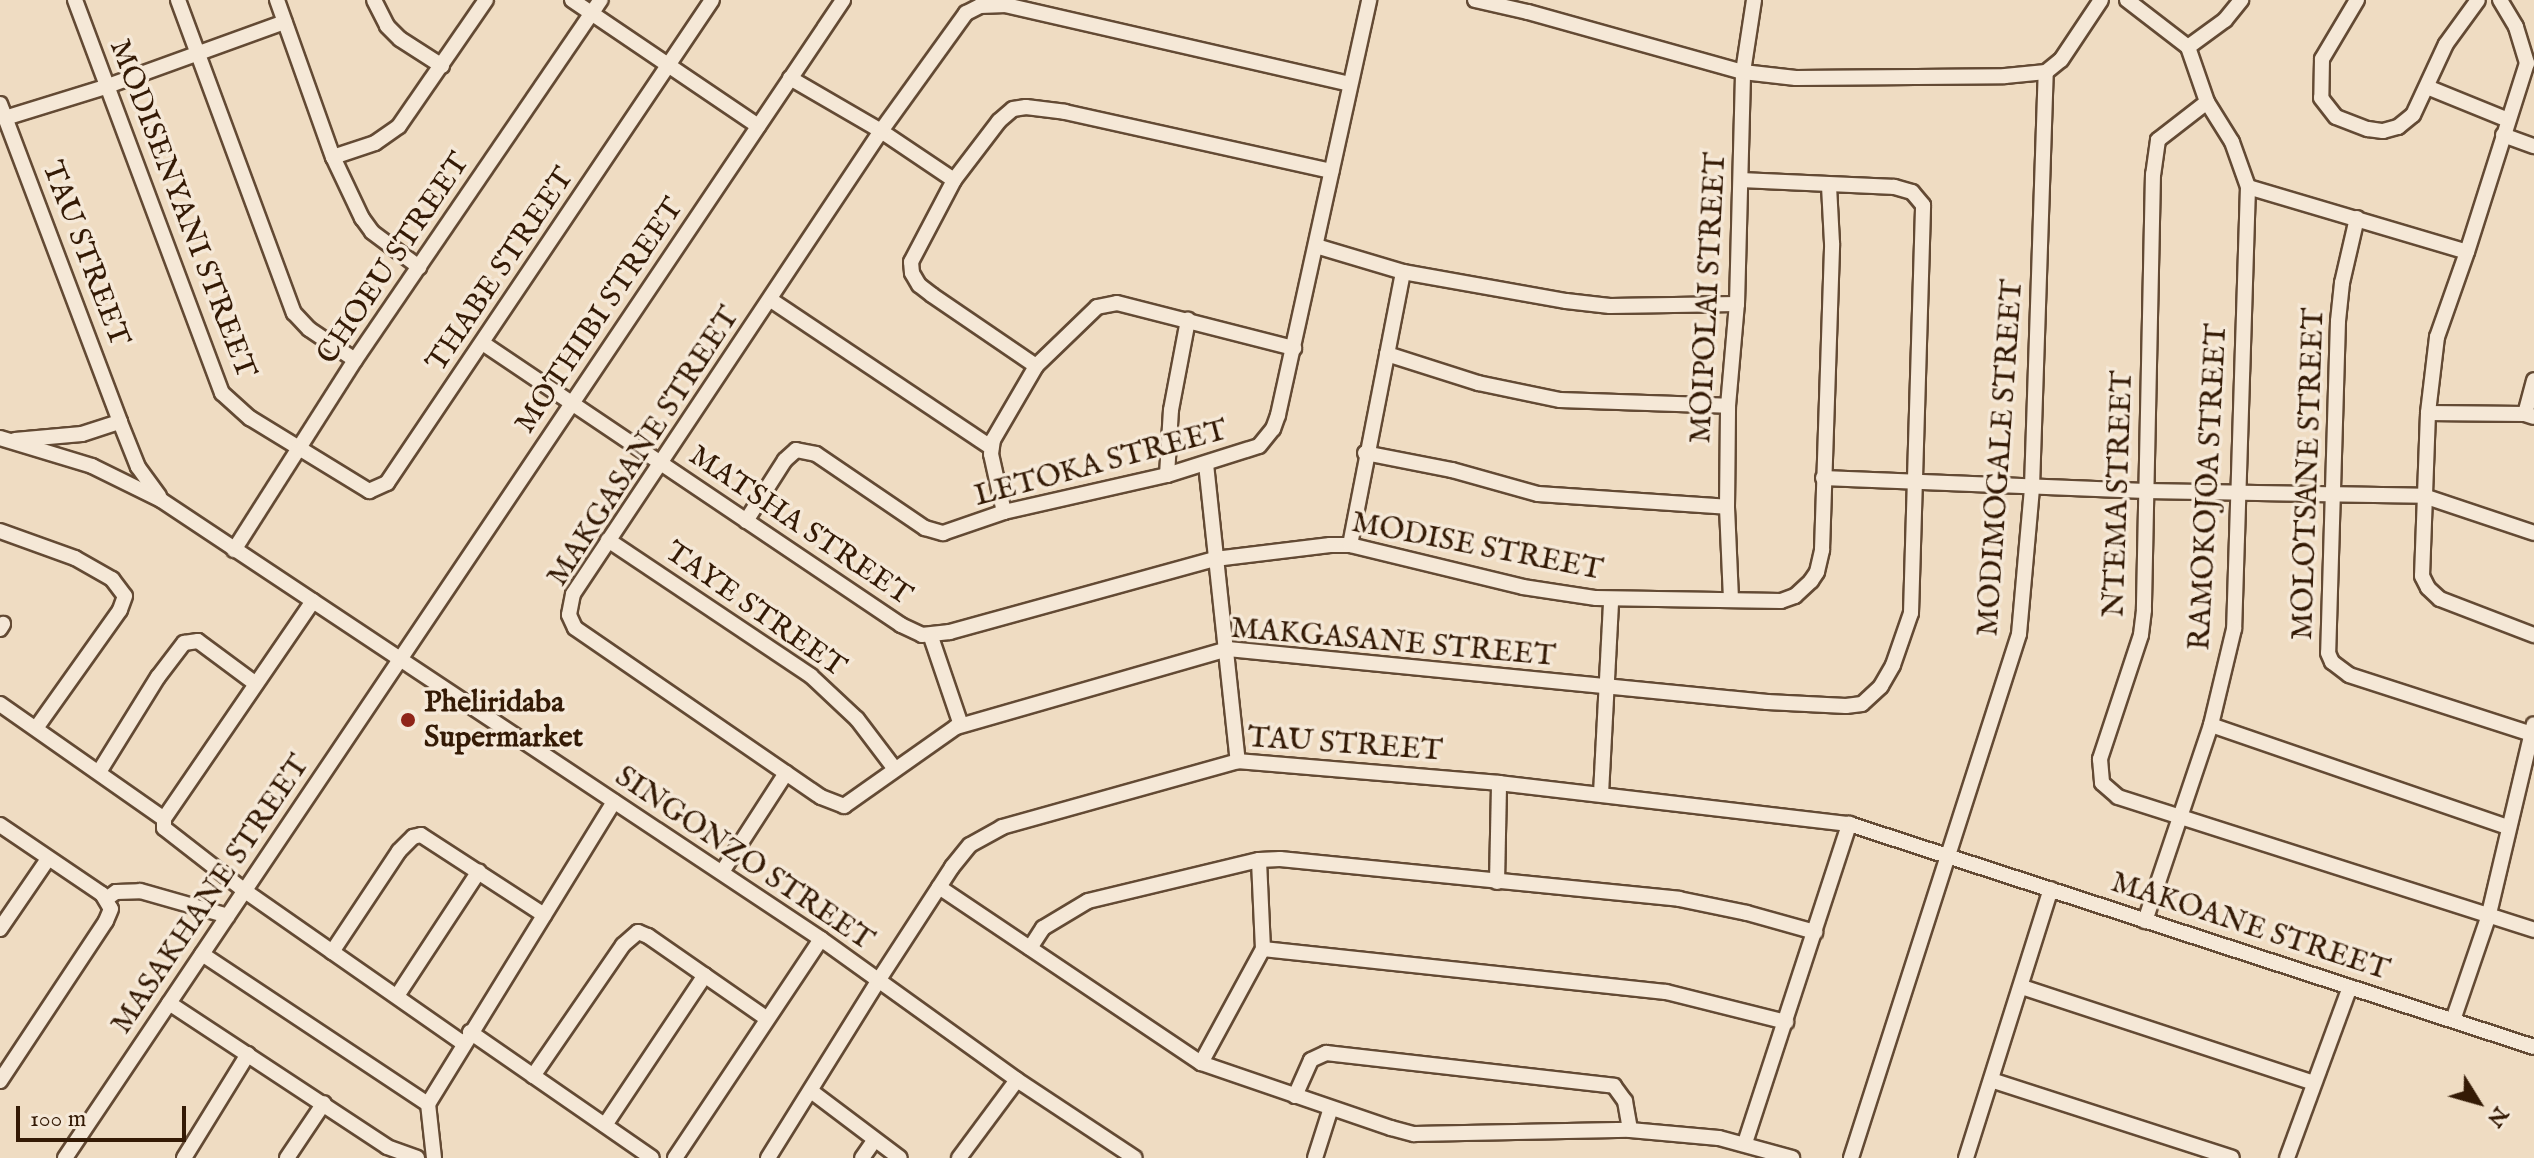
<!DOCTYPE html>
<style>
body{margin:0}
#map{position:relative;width:2534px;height:1158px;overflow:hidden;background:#efdcc2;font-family:"IM FELL English",serif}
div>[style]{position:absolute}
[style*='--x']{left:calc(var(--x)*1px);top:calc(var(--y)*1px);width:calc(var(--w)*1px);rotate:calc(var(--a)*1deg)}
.roads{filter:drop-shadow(2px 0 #634a34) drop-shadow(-2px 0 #634a34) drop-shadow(0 2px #634a34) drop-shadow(0 -2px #634a34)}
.minor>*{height:14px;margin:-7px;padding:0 7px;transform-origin:7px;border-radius:7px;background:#f5e8d7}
.dots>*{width:22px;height:22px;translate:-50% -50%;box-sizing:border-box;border:4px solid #f5e8d7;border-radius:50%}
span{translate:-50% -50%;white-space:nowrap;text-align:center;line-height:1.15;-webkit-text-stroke:7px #f5e8d7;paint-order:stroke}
.street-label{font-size:30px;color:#341a05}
.poi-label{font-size:30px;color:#341a05;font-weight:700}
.left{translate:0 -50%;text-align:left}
.north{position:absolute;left:2438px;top:1062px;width:80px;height:80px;-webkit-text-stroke:6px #f5e8d7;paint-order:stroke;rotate:127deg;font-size:22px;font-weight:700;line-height:32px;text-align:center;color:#341a05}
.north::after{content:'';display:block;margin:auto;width:28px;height:36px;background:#341a05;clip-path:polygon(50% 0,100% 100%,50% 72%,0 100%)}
.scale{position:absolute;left:16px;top:1106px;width:170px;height:36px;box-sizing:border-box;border:4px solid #341a05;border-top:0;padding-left:10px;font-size:24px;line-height:28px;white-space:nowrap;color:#341a05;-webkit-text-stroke:6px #f5e8d7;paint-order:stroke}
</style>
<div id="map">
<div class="roads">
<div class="minor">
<i style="--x:75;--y:0;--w:420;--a:69.5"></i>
<i style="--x:222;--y:393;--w:38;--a:42"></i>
<i style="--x:250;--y:418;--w:140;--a:31.5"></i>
<i style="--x:369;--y:491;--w:20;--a:-24"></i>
<i style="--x:387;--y:483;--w:582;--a:-56.06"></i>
<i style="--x:178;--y:0;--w:334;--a:69.7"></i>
<i style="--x:294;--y:313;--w:22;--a:47"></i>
<i style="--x:309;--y:329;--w:55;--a:34"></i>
<i style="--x:277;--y:0;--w:167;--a:70.4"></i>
<i style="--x:333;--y:157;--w:68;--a:64.6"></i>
<i style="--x:362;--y:218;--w:17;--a:54"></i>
<i style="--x:372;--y:232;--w:59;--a:36.7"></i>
<i style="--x:374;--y:0;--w:29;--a:63"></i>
<i style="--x:387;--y:26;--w:18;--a:45"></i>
<i style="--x:400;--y:39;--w:50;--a:32.7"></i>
<i style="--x:572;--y:0;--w:225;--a:34.1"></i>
<i style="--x:1475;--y:0;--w:54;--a:12.8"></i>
<i style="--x:1528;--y:12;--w:223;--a:15.6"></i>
<i style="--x:1743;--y:72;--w:53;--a:6.5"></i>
<i style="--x:1796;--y:78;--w:209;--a:-0.5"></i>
<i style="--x:2005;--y:76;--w:41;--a:-5.6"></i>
<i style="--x:2046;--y:72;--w:19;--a:-39"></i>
<i style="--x:2061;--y:60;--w:72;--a:-56.3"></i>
<i style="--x:2127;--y:0;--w:77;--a:37.6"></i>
<i style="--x:2188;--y:47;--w:58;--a:70.9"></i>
<i style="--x:2207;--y:102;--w:47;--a:58"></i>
<i style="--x:2232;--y:142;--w:48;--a:70.4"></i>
<i style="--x:2248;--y:187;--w:442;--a:91.8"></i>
<i style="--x:2234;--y:629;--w:99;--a:103.5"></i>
<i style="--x:2211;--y:725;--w:207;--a:108.6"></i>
<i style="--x:2357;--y:0;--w:69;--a:120.7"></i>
<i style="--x:2322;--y:59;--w:39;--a:91"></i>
<i style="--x:2321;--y:98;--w:24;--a:52"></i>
<i style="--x:2336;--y:117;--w:34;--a:21"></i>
<i style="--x:2368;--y:129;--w:15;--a:8"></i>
<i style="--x:2383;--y:131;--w:16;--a:-15"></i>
<i style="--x:2398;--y:127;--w:19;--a:-39"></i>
<i style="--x:2413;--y:115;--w:78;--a:-65.1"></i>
<i style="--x:2446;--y:44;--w:54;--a:-54"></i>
<i style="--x:2500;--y:0;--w:31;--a:59"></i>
<i style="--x:2516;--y:27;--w:38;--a:73"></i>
<i style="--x:2527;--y:63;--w:198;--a:107.6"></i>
<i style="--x:2467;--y:252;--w:90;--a:109.4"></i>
<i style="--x:2437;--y:337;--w:77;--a:96.8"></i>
<i style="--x:2428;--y:413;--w:163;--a:92.1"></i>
<i style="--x:2422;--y:576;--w:13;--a:63"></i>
<i style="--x:2428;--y:588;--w:16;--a:43"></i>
<i style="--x:2440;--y:599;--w:101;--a:21"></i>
<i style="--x:2188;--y:47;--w:46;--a:-36.1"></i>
<i style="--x:2225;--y:20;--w:26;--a:-51"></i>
<i style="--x:790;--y:78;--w:105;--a:30.2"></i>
<i style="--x:881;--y:131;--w:88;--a:33.9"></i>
<i style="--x:1350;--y:84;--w:353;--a:-167.1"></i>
<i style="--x:1006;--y:5;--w:26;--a:178"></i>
<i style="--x:980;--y:6;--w:16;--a:153"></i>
<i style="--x:966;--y:13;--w:145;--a:125.8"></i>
<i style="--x:881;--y:131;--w:556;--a:123.63"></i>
<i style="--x:573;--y:594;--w:21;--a:101"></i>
<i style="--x:569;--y:615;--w:14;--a:65"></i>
<i style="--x:575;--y:628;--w:298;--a:34.5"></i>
<i style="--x:821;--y:797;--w:25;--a:21"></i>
<i style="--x:844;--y:806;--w:137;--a:-35.2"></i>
<i style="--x:956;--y:727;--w:283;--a:-16"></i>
<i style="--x:1228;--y:649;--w:542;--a:5.62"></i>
<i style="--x:1767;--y:702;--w:79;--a:2.9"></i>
<i style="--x:1846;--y:706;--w:16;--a:-7"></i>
<i style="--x:1862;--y:704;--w:26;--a:-43"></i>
<i style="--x:1881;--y:686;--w:24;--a:-60"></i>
<i style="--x:1893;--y:665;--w:55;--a:-70.9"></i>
<i style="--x:1911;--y:613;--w:408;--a:-88.3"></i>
<i style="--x:1923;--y:205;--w:17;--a:-130"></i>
<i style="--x:1912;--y:192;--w:19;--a:-164"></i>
<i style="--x:1894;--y:187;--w:152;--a:-177.4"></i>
<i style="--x:2427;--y:87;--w:85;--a:22.1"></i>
<i style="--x:2207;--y:102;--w:62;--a:142.2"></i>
<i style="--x:2158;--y:140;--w:34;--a:98"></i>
<i style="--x:2153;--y:174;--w:436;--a:91.2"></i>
<i style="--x:2144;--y:610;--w:25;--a:97"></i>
<i style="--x:2141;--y:635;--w:131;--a:108.3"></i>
<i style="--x:2100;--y:759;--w:24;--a:85"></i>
<i style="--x:2102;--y:783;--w:21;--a:41"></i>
<i style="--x:2118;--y:797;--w:437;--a:17.7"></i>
<i style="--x:0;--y:104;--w:340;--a:69.3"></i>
<i style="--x:120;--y:422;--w:48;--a:68.2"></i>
<i style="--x:138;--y:467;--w:36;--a:54"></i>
<i style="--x:5;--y:118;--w:105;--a:-17.2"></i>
<i style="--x:105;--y:87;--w:191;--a:-19.9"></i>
<i style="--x:2503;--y:135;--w:33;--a:20"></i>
<i style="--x:333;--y:157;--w:44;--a:-18.4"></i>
<i style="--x:375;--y:143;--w:29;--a:-35"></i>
<i style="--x:399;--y:126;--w:153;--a:-55.4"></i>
<i style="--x:2248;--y:187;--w:228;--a:16.5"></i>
<i style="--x:2357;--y:218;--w:67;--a:103"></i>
<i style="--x:2342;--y:283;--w:38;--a:96"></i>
<i style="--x:2338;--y:321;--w:332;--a:91.7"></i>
<i style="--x:2328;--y:653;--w:10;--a:66"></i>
<i style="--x:2332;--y:662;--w:21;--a:37"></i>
<i style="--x:2349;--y:675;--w:192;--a:17.9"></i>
<i style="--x:1316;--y:246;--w:91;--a:16.6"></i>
<i style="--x:1403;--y:272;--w:166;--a:10.1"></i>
<i style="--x:1566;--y:301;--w:44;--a:6.5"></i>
<i style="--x:1610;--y:306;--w:127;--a:-0.9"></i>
<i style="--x:771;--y:300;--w:265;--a:33.8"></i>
<i style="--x:484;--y:344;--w:503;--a:33.97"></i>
<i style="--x:901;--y:625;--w:23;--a:25"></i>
<i style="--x:922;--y:635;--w:28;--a:-6"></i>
<i style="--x:950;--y:632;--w:275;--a:-15.4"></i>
<i style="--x:1215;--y:559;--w:116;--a:-6.9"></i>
<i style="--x:1330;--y:545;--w:20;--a:0"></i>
<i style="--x:1350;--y:545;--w:178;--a:13.6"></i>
<i style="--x:1523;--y:587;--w:74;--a:8.6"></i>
<i style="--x:1596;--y:598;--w:185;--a:0.9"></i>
<i style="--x:1781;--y:601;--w:15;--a:-20"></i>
<i style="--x:1795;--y:596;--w:22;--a:-43"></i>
<i style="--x:1811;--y:581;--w:11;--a:-56"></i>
<i style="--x:1817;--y:572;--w:23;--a:-77"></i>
<i style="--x:1822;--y:550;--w:307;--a:-88.1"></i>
<i style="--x:1832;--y:243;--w:58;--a:-93"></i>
<i style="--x:1387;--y:354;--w:96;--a:17.7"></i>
<i style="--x:1478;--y:383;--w:84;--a:11.7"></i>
<i style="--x:1560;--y:400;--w:168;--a:2"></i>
<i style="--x:1036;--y:366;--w:126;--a:-145.7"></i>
<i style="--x:932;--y:295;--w:16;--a:-142"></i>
<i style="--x:919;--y:285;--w:14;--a:-120"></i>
<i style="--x:912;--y:273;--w:11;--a:-95"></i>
<i style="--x:911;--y:262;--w:93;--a:-62.3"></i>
<i style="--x:954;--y:180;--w:74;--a:-52.7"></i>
<i style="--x:999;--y:121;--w:18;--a:-41"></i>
<i style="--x:1013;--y:109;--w:13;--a:-9"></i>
<i style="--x:1026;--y:107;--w:39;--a:7"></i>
<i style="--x:1065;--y:112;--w:273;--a:12.5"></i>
<i style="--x:2428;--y:413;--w:97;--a:0.6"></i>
<i style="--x:2525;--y:414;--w:9;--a:18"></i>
<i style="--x:2525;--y:414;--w:35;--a:-75"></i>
<i style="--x:0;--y:438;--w:96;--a:16.9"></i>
<i style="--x:92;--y:466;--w:77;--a:26.2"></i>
<i style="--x:161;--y:500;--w:793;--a:33.63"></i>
<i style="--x:821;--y:939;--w:241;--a:35.7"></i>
<i style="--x:1017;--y:1080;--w:141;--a:33.5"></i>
<i style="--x:15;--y:440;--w:67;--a:-5.1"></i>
<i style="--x:82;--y:434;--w:40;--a:-18"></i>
<i style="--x:1365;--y:453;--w:89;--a:11.1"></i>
<i style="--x:1452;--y:470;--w:89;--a:15.6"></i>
<i style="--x:1538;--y:494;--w:189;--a:3.9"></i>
<i style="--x:1206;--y:464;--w:299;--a:83.9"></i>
<i style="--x:1167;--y:475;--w:65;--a:-86.5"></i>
<i style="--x:1171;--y:410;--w:92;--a:-79.3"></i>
<i style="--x:1823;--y:478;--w:323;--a:2.3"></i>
<i style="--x:2146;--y:491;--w:278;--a:1"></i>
<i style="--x:2424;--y:496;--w:116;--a:18.6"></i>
<i style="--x:1004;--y:512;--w:59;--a:-102.6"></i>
<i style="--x:991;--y:454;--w:14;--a:-82"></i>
<i style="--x:993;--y:440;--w:86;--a:-59.8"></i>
<i style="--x:1036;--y:366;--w:85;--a:-44"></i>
<i style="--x:1097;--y:307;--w:20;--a:-11"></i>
<i style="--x:1117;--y:303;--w:183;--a:14.3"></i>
<i style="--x:746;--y:521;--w:72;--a:-57.4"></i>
<i style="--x:785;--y:460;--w:15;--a:-42"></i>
<i style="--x:796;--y:450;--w:20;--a:11"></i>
<i style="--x:816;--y:454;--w:132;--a:34.2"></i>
<i style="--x:925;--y:528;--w:19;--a:16"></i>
<i style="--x:943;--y:533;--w:65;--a:-19"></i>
<i style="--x:1004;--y:512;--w:167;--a:-12.8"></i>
<i style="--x:1167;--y:475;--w:96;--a:-17.5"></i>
<i style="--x:1259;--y:446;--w:22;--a:-51"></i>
<i style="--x:1273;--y:429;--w:15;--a:-70"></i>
<i style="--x:1278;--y:415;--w:425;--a:-77.6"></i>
<i style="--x:0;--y:531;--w:80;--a:19.8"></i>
<i style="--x:75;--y:558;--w:43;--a:29.6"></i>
<i style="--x:112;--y:579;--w:21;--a:53"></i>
<i style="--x:125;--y:596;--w:15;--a:110"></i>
<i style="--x:120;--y:610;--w:145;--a:125.4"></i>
<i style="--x:608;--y:540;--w:244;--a:33.8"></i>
<i style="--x:811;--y:676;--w:63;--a:43.1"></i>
<i style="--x:857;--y:719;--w:63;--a:52.8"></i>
<i style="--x:1350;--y:545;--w:278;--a:-79"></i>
<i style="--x:234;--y:550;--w:225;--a:-57.5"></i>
<i style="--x:355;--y:360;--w:436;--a:-55.7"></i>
<i style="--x:1731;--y:599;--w:92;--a:-92.5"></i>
<i style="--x:1727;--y:507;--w:101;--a:-89.4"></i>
<i style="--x:1728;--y:406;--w:102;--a:-85"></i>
<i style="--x:1737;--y:304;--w:232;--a:-88.5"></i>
<i style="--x:1743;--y:72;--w:73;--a:-81.3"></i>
<i style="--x:313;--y:601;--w:264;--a:124.4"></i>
<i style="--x:164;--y:819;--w:9;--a:90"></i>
<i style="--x:164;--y:828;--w:103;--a:37.9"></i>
<i style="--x:245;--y:891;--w:266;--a:34.9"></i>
<i style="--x:0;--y:629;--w:6;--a:-59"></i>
<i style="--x:931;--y:637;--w:93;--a:71.2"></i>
<i style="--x:0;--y:704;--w:200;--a:35"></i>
<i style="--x:2211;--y:725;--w:314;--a:19"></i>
<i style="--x:99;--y:772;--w:112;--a:-58.2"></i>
<i style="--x:158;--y:677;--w:43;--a:-52.6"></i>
<i style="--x:184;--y:643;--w:14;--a:-8"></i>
<i style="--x:198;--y:641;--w:72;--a:36.6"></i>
<i style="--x:1601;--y:794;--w:194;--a:-87"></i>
<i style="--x:0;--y:825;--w:123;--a:34.1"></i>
<i style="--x:102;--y:894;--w:17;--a:59"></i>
<i style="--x:111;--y:909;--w:13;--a:113"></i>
<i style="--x:106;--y:921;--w:192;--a:123.5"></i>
<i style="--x:722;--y:872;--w:118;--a:-57.1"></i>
<i style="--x:1497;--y:882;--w:99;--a:-88.8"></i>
<i style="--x:939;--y:887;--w:316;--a:33.9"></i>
<i style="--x:1201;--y:1063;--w:201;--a:18.9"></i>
<i style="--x:1391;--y:1128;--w:24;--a:15"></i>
<i style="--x:1414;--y:1134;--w:216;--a:-1.1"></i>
<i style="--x:1630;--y:1130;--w:89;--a:5.1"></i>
<i style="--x:1719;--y:1138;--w:76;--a:15.3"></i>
<i style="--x:106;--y:899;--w:12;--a:-35"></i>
<i style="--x:116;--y:892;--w:24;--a:-2"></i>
<i style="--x:140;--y:891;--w:91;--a:15.9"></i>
<i style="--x:0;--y:929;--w:85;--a:-55.6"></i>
<i style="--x:1030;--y:948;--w:24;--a:-57"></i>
<i style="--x:1043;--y:928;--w:52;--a:-31"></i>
<i style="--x:1088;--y:901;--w:176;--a:-13.5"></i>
<i style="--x:1259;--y:860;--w:21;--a:-3"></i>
<i style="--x:1280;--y:859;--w:401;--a:5.7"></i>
<i style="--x:1679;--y:899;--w:69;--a:11.6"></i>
<i style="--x:1747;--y:913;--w:71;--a:15.6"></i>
<i style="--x:1263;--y:949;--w:405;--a:6.1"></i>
<i style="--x:1666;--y:992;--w:124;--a:14"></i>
<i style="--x:332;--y:952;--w:121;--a:-56.4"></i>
<i style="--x:399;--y:851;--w:20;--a:-45"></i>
<i style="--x:413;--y:837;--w:8;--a:-14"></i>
<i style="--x:421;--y:835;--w:147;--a:33"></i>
<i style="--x:202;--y:954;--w:271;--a:33.6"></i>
<i style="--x:2022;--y:987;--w:307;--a:18.2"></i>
<i style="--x:397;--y:996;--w:149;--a:-56.7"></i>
<i style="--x:169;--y:1003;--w:261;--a:33.4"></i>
<i style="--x:387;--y:1147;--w:32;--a:20"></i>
<i style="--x:2453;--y:1020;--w:108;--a:-71.1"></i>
<i style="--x:2488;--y:918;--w:199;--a:-76.7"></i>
<i style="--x:470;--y:1032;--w:221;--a:34.7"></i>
<i style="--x:1201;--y:1063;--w:130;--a:-61.5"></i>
<i style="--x:1263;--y:949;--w:89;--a:-92.6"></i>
<i style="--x:533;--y:1076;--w:159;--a:-55.5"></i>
<i style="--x:623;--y:945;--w:20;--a:-41"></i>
<i style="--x:638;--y:932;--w:11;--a:22"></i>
<i style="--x:648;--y:936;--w:144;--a:34.8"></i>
<i style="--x:1991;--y:1080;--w:253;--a:17.9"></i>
<i style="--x:811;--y:1091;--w:111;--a:37"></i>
<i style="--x:1295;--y:1096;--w:39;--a:-66"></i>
<i style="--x:1311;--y:1060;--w:17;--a:-25"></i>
<i style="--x:1326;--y:1053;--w:290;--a:6.5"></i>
<i style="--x:1614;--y:1086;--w:19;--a:54"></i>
<i style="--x:1625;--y:1101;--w:29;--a:80"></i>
<i style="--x:605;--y:1125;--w:180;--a:-56.3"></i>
<i style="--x:1745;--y:1143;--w:336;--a:-71.9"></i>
<i style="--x:65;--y:1158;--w:1395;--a:-56.1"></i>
<i style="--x:184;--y:1158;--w:122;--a:-58.4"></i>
<i style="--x:287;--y:1158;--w:66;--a:-56.1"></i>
<i style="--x:434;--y:1158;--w:54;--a:-96.3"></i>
<i style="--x:428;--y:1104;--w:355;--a:-58.4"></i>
<i style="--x:675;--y:1158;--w:263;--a:-56.3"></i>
<i style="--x:768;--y:1158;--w:208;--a:-58.1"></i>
<i style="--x:878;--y:981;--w:136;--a:-57"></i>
<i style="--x:952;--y:867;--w:28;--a:-51"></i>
<i style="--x:970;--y:845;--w:37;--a:-29"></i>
<i style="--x:1002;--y:827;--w:245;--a:-15.6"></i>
<i style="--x:1238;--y:761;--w:262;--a:4.8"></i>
<i style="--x:1499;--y:783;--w:352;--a:6.7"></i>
<i style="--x:1849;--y:824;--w:720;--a:18.03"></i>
<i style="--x:862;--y:1158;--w:21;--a:-55"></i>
<i style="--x:959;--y:1158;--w:97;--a:-53.4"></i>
<i style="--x:1315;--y:1158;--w:52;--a:-72.3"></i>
<i style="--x:1851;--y:1158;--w:550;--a:-72.22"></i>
<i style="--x:2019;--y:634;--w:148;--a:-84.9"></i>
<i style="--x:2032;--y:487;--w:415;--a:-88.1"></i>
<i style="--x:1966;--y:1158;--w:282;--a:-72.5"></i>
<i style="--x:2287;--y:1158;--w:182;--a:-69.8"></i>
</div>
</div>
<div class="dots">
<i style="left:408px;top:720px;background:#8f2418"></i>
</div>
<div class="street-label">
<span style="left:182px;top:209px;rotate:69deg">MODISENYANI STREET</span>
<span style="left:85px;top:254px;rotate:69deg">TAU STREET</span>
<span style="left:394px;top:259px;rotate:-56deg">CHOEU STREET</span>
<span style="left:501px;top:270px;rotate:-56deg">THABE STREET</span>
<span style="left:1709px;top:298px;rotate:-87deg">MOIPOLAI STREET</span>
<span style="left:600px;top:316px;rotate:-56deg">MOTHIBI STREET</span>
<span style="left:644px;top:447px;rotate:-57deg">MAKGASANE STREET</span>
<span style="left:2001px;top:458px;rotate:-86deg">MODIMOGALE STREET</span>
<span style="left:1101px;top:464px;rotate:-15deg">LETOKA STREET</span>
<span style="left:2309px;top:474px;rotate:-88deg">MOLOTSANE STREET</span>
<span style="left:2209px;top:487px;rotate:-87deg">RAMOKOJOA STREET</span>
<span style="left:2119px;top:494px;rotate:-88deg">NTEMA STREET</span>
<span style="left:800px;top:526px;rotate:34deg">MATSHA STREET</span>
<span style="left:1477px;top:547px;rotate:11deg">MODISE STREET</span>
<span style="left:755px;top:610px;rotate:35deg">TAYE STREET</span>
<span style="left:1393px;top:643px;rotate:5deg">MAKGASANE STREET</span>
<span style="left:1345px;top:745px;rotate:4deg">TAU STREET</span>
<span style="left:744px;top:859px;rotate:34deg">SINGONZO STREET</span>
<span style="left:211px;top:895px;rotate:-56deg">MASAKHANE STREET</span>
<span style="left:2250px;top:927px;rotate:18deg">MAKOANE STREET</span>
</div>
<div class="poi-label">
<span class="left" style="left:424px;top:720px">Pheliridaba<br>Supermarket</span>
</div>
<div class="north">N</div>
<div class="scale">100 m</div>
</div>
